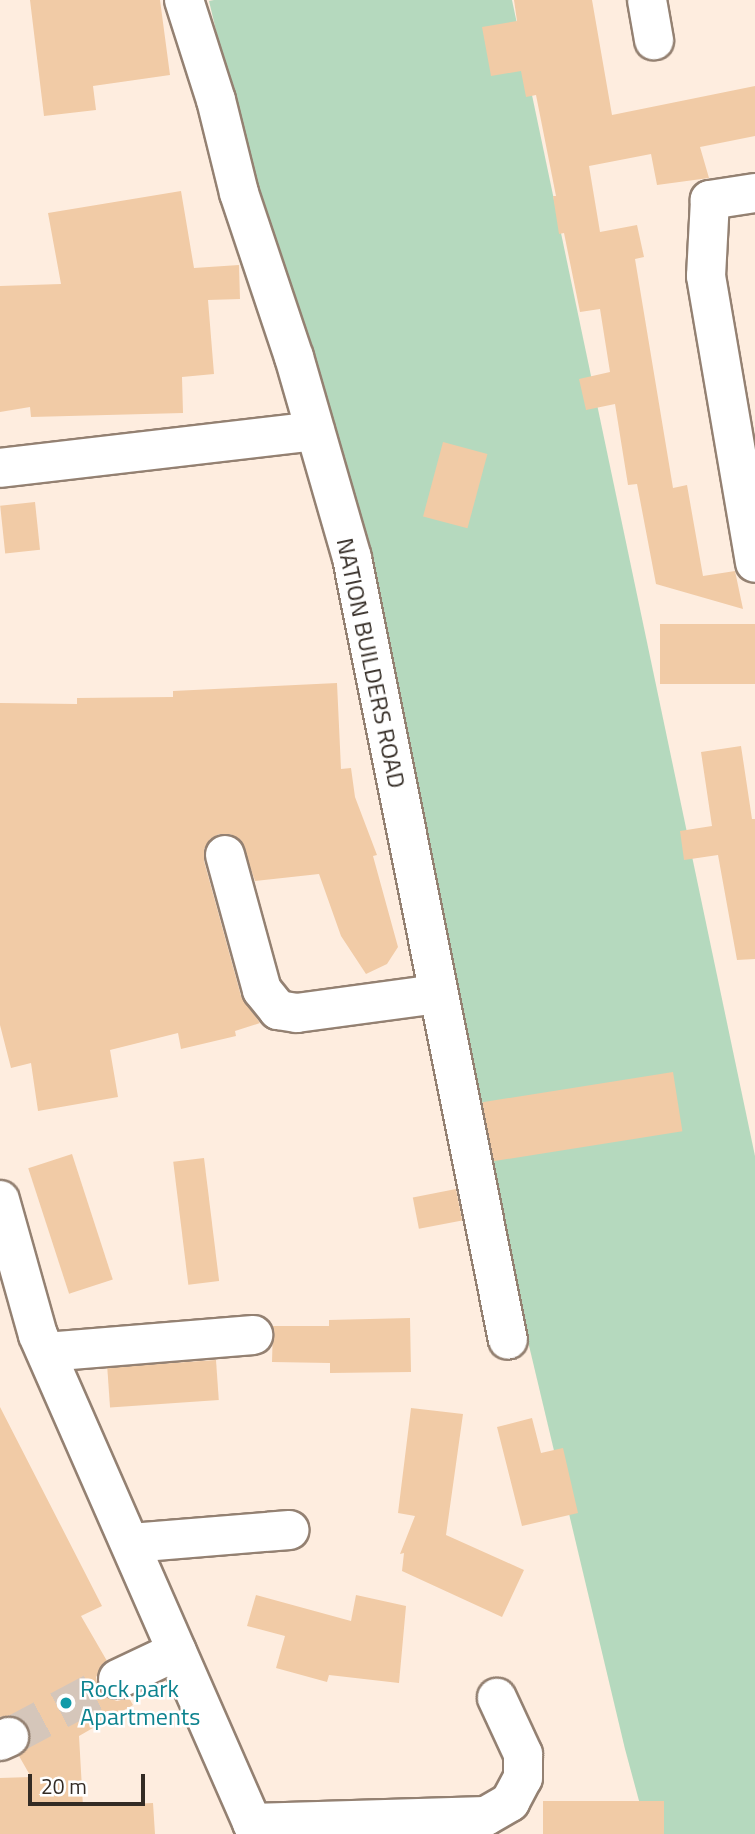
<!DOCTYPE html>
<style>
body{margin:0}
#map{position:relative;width:755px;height:1834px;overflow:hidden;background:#feeddf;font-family:"Titillium Web",sans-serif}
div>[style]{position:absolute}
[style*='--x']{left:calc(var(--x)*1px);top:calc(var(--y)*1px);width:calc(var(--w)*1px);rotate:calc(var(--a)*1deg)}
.green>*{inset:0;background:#b5d9be}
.building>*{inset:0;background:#f1cba6;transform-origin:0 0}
.minor-tunnel>*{height:38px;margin-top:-19px;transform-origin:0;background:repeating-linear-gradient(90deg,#d5c6ba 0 38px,transparent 0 57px)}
.roads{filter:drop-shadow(2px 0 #948172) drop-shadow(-2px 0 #948172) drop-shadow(0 2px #948172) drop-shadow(0 -2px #948172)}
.minor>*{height:38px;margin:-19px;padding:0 19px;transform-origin:19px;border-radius:19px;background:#fff}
.dots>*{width:19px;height:19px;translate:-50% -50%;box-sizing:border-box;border:4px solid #fff;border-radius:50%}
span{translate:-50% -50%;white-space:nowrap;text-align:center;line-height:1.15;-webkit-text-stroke:5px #fff;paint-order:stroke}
.street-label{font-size:24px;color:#332b24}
.culture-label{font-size:24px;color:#0d838f}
.left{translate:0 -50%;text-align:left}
.scale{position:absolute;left:28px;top:1774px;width:117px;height:32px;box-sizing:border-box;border:4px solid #332b24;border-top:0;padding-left:9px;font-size:21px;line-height:24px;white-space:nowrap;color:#332b24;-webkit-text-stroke:5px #fff;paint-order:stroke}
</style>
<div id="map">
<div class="green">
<i style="clip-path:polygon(214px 0,512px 0,755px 1156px,755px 1834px,648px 1834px,625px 1749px,209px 1px)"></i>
</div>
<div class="building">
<i style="clip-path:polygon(30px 0,160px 0,170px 75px,93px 86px,96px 110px,44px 116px)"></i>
<i style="clip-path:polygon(514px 0,592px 0,612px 115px,755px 86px,755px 136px,700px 147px,709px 178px,657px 185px,651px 154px,589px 166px,600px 232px,637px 225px,644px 257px,635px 259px,673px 488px,687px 485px,703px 576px,735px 571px,743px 609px,656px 584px,637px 484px,628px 485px,615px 404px,586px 410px,579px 379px,610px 372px,600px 309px,580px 312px,564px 233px,559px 234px,553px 196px,556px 196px,536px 95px,526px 97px,521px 71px,491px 76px,482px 27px,517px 21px)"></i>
<i style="clip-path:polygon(181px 191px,194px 268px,239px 265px,240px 299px,208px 300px,214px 374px,182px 377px,183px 413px,31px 417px,30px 407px,0 412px,0 286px,61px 284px,48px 213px)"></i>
<i style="left:443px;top:442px;width:46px;height:77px;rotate:15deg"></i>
<i style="left:35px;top:502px;width:48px;height:35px;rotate:84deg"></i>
<i style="left:755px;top:624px;width:60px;height:95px;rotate:90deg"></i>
<i style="clip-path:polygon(337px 683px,341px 769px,351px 768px,355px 797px,377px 855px,373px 856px,398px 947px,387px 964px,366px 974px,341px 936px,319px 874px,255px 881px,241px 840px,230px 834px,219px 834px,210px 839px,204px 849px,204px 861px,241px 996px,260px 1023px,235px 1031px,236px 1036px,181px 1049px,178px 1033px,110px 1050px,118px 1097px,38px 1111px,31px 1063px,11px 1068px,0 1025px,0 703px,77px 704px,77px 698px,173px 697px,173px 691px)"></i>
<i style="clip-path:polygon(741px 746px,752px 819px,755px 819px,755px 959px,737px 960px,718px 855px,684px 860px,680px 831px,712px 826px,701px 752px)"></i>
<i style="left:673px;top:1072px;width:60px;height:193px;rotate:81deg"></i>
<i style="left:72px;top:1154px;width:132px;height:46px;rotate:72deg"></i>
<i style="left:204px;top:1158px;width:124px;height:31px;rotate:83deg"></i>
<i style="left:456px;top:1189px;width:32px;height:44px;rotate:79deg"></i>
<i style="clip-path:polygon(410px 1318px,411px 1372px,330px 1373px,330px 1363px,272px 1362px,273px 1326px,329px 1326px,329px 1320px)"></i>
<i style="left:216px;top:1360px;width:40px;height:109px;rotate:86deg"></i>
<i style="clip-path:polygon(0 1407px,102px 1606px,81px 1616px,107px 1661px,96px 1677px,98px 1688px,106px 1697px,117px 1701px,129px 1698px,133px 1705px,79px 1736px,83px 1806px,153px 1803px,155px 1834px,0 1834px,0 1778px,31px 1777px,19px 1756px,31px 1740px,29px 1728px,22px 1720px,12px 1715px,0 1717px)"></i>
<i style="clip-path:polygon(411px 1408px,463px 1414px,446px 1535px,524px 1570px,502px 1617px,402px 1571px,404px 1553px,400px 1554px,415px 1516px,398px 1513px)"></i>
<i style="clip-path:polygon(532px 1418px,541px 1453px,563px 1448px,578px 1513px,522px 1526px,497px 1427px)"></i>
<i style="clip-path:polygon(256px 1595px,351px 1621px,356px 1595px,406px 1606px,399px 1683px,329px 1675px,327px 1682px,276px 1668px,285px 1636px,247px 1626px)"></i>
<i style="left:543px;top:1801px;width:121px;height:33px"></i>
</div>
<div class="minor-tunnel">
<i style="--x:9;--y:1737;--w:123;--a:-28"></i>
</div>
<div class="roads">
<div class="minor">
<i style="--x:184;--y:0;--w:105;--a:72.3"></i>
<i style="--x:216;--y:100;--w:96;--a:76.1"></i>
<i style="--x:239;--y:193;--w:173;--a:71.5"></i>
<i style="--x:294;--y:357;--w:209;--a:73.9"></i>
<i style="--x:352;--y:558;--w:797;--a:78.72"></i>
<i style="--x:647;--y:0;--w:41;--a:80.1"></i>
<i style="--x:755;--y:193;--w:46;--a:171.2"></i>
<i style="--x:710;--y:200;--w:76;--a:93"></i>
<i style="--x:706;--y:276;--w:291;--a:80.3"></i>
<i style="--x:0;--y:468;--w:317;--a:-6.7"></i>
<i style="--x:225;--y:855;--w:140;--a:74.7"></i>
<i style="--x:262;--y:990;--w:26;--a:51"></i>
<i style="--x:278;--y:1010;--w:19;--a:9"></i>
<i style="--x:297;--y:1013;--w:142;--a:-7.7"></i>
<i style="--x:0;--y:1200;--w:140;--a:74.3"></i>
<i style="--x:38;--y:1335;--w:545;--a:66.3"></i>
<i style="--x:46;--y:1352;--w:208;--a:-4.7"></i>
<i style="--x:131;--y:1543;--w:159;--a:-4.7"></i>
<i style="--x:118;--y:1679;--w:65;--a:-25.4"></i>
<i style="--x:0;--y:1741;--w:10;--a:-24"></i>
<i style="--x:252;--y:1823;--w:234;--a:-1.7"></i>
<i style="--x:486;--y:1816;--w:28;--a:-30"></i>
<i style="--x:510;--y:1802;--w:27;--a:-62"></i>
<i style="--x:523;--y:1778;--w:24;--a:-90"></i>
<i style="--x:523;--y:1754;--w:62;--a:-114.9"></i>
</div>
</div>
<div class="dots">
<i style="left:66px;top:1703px;background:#0f9aa8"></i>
</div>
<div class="street-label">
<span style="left:371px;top:663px;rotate:78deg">NATION BUILDERS ROAD</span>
</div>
<div class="culture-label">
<span class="left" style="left:80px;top:1703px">Rock park<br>Apartments</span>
</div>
<div class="scale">20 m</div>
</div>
